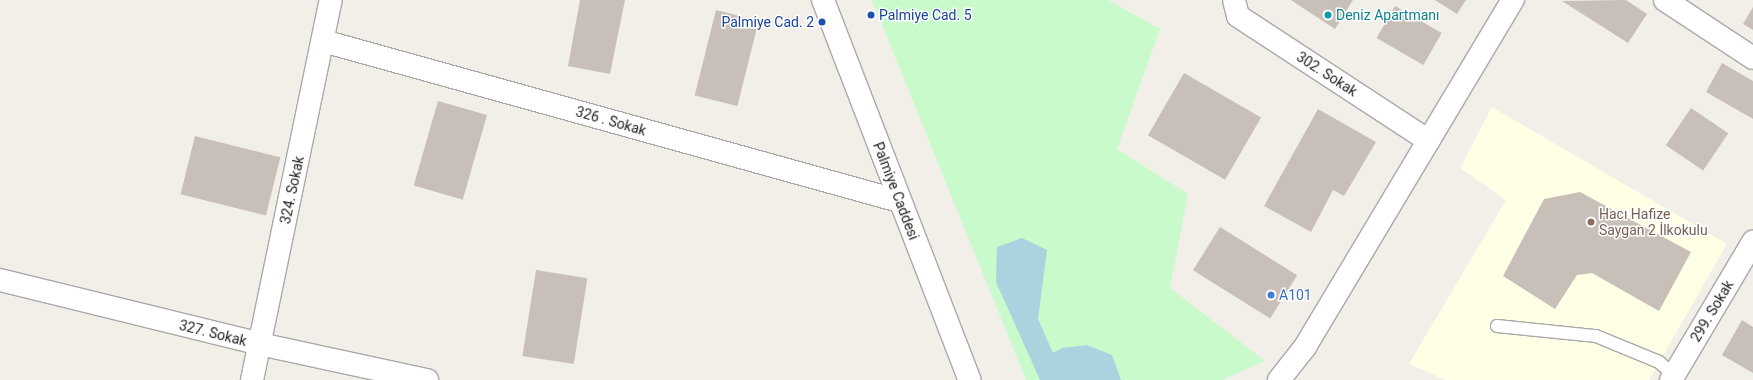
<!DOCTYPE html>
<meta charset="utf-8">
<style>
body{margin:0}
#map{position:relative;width:1753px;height:380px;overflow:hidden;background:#f2efe9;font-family:Roboto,sans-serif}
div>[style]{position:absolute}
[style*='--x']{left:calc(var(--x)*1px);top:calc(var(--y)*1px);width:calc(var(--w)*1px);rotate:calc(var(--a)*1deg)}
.education>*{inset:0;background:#ffffe5}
.park>*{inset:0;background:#c8facc}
.water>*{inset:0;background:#aad3df}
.building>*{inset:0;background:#c7bfb8;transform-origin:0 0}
.roads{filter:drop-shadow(1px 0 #a9a9a9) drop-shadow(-1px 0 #a9a9a9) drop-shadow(0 1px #a9a9a9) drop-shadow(0 -1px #a9a9a9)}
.lane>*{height:12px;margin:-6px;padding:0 6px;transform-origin:6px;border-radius:6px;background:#fff}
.street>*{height:22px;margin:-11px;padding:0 11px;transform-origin:11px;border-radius:11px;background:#fff}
.dots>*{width:11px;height:11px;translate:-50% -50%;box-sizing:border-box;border:2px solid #fff;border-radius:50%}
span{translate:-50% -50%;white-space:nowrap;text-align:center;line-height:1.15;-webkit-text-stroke:3px #fff;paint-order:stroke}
.transit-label{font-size:14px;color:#164399}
.left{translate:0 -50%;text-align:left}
.right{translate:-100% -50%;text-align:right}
.culture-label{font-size:14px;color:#0d838f}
.street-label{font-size:14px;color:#222}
.education-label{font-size:14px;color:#785e54}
.shop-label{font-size:14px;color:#366cbe}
</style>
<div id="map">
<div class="education">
<i style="clip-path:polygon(1492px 107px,1727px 244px,1649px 380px,1445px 380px,1409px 364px,1506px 200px,1460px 168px)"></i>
</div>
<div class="park">
<i style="clip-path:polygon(872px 0,1108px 0,1160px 29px,1117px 149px,1188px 194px,1170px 288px,1265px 361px,1222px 380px,1026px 380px)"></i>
</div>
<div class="water">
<i style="clip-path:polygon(1022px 238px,1047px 250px,1038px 319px,1053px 353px,1062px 348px,1087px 345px,1112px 355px,1121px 380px,1040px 380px,996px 282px,997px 247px)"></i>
</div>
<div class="building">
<i style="clip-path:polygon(580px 0,625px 0,610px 74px,568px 66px)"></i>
<i style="clip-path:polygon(1291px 0,1353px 0,1335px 29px)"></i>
<i style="clip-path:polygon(1435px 0,1466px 0,1457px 14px)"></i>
<i style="clip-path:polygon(1626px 0,1647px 14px,1628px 43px,1562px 1px)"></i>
<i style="left:1395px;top:6px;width:54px;height:37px;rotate:30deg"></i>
<i style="clip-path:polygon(1753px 7px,1753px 30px,1743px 24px)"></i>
<i style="left:716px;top:10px;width:44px;height:88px;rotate:14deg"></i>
<i style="clip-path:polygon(1722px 63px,1753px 81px,1753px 119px,1706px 92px)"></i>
<i style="left:1184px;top:73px;width:89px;height:72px;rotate:30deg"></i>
<i style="left:438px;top:101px;width:51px;height:88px;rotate:16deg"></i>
<i style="left:1691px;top:108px;width:45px;height:45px;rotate:34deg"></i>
<i style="clip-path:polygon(1318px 109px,1376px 142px,1344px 196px,1333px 190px,1311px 232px,1264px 206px)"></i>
<i style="left:195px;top:136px;width:88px;height:60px;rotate:14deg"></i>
<i style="clip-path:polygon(1580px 192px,1691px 252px,1659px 311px,1592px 273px,1577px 275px,1555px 309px,1503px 276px,1544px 199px)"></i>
<i style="left:1220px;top:227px;width:91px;height:51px;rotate:32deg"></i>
<i style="left:536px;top:270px;width:52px;height:87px;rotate:9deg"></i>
<i style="clip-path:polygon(1742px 320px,1753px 327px,1753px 373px,1722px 355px)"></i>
</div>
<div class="roads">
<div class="lane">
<i style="--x:1497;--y:326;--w:100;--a:5.8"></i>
<i style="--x:1596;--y:336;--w:68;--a:22.4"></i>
<i style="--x:1659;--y:362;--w:20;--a:41"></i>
</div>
<div class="street">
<i style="--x:823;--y:0;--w:407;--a:68.9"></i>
<i style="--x:1234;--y:0;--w:16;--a:76"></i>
<i style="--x:1238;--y:16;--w:228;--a:33.2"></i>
<i style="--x:1665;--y:0;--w:105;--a:33.4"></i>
<i style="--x:323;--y:41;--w:598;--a:15.52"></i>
<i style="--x:0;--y:280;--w:268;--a:13.8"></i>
<i style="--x:260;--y:344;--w:171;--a:12.2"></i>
<i style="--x:252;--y:380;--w:388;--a:-78.3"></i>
<i style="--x:1279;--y:380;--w:42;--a:-51.8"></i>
<i style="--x:1305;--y:347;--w:405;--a:-59.1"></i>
<i style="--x:1671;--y:380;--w:161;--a:-59.3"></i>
</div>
</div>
<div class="dots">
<i style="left:871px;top:15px;background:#1a4fb4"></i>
<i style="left:1328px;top:15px;background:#0f9aa8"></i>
<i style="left:822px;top:22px;background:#1a4fb4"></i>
<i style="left:1591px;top:222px;background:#8d6e63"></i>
<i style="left:1271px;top:295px;background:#3f7fe0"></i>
</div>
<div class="transit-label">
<span class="left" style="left:879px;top:15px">Palmiye Cad. 5</span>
<span class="right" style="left:814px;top:22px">Palmiye Cad. 2</span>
</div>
<div class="culture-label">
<span class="left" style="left:1336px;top:15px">Deniz Apartmanı</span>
</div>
<div class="street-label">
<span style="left:1327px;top:74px;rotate:33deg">302. Sokak</span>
<span style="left:611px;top:121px;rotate:16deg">326 . Sokak</span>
<span style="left:292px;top:190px;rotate:-78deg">324. Sokak</span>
<span style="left:896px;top:191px;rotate:69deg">Palmiye Caddesi</span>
<span style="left:1712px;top:311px;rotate:-59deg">299. Sokak</span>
<span style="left:213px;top:333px;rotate:14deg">327. Sokak</span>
</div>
<div class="education-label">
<span class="left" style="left:1599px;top:222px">Hacı Hafize<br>Saygan 2 İlkokulu</span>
</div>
<div class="shop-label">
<span class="left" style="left:1279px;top:295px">A101</span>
</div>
</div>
